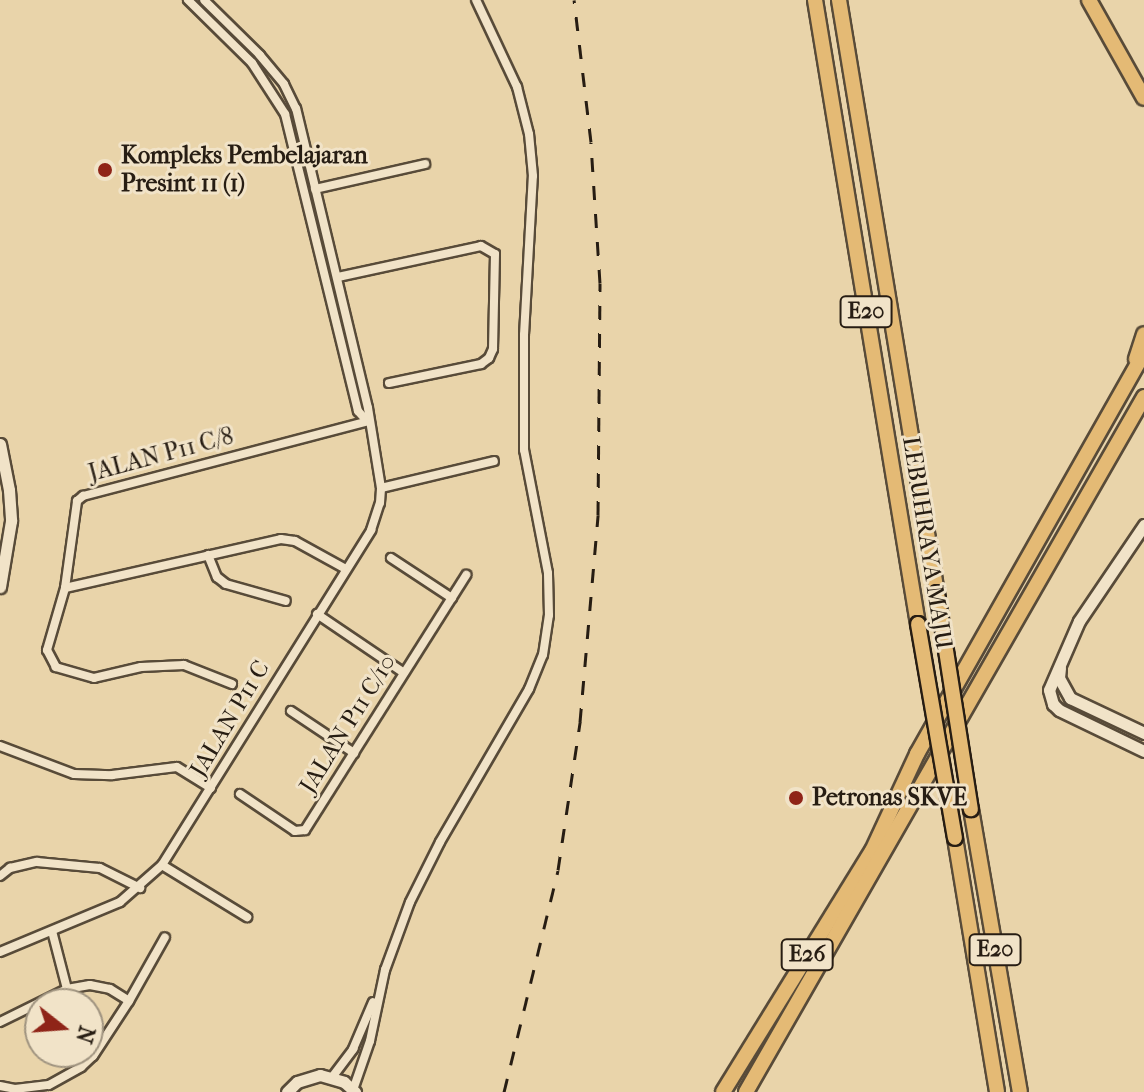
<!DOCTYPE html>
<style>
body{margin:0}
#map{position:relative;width:1144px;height:1092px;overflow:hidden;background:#e9d4aa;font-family:"IM FELL French Canon",serif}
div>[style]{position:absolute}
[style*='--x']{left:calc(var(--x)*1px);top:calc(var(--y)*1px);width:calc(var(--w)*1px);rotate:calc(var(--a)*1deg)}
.roads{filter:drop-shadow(2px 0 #584b39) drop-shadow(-2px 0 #584b39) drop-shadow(0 2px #584b39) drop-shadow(0 -2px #584b39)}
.street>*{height:8px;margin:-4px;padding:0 4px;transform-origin:4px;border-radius:4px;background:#f1e3c8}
.secondary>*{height:11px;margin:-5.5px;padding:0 5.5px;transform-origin:5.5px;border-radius:5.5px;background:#f1e3c8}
.highway>*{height:14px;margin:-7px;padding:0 7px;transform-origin:7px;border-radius:7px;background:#e4ba75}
.rail>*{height:3px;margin-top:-1.5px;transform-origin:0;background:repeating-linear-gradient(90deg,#271d13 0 14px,transparent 0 28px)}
.bridges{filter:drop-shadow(2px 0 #271d13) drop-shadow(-2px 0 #271d13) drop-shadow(0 2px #271d13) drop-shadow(0 -2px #271d13)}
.highway-bridge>*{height:14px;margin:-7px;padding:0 7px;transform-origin:7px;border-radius:7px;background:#e4ba75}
.dots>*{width:22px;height:22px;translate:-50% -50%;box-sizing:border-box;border:4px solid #f1e3c8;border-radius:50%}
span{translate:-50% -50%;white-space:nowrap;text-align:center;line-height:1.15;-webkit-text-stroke:6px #f1e3c8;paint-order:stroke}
.shield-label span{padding:2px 6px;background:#f1e3c8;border:2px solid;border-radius:6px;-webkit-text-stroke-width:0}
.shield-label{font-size:22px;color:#271d13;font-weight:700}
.poi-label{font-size:24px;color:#271d13;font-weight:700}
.left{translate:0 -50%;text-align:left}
.street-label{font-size:24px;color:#271d13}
.north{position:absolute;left:24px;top:988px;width:80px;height:80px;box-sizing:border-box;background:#f1e3c8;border:2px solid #a09480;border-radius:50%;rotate:107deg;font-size:22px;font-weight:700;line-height:32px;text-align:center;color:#271d13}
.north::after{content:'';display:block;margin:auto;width:28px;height:36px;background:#8f2418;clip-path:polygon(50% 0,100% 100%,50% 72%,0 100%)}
</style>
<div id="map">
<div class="roads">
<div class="street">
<i style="--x:188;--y:0;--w:90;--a:44.5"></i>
<i style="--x:252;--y:63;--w:61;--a:57.1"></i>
<i style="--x:285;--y:114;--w:306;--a:76.2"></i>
<i style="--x:358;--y:411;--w:13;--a:48"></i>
<i style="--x:315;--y:189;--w:113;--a:-12.8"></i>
<i style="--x:338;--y:277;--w:146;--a:-12.2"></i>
<i style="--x:481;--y:246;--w:16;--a:30"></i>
<i style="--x:495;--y:254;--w:95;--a:91.2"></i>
<i style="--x:493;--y:349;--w:10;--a:114"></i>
<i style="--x:489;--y:358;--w:10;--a:143"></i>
<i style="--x:481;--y:364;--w:94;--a:168.3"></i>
<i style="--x:381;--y:488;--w:116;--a:-13.4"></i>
<i style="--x:208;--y:555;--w:24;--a:68"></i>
<i style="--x:217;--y:577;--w:11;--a:38"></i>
<i style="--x:226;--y:584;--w:62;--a:15.8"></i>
<i style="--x:391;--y:558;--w:73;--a:33.3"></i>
<i style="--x:65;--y:588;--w:221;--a:-12.8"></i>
<i style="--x:281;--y:539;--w:14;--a:8"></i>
<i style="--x:295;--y:541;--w:58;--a:28.8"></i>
<i style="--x:317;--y:614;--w:105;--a:34.1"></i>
<i style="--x:232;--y:684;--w:52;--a:-158.4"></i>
<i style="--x:184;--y:665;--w:43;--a:177.3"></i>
<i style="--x:141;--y:667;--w:48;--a:166.8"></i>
<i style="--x:94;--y:678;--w:40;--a:-164"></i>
<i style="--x:56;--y:667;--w:19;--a:-118"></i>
<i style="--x:47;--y:650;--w:65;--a:-73.8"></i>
<i style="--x:65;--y:588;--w:88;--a:-82.1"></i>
<i style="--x:77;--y:501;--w:8;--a:-40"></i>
<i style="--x:83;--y:496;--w:295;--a:-14.7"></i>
<i style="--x:291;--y:711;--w:76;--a:33.7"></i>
<i style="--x:0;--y:746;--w:79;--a:20.7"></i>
<i style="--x:74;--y:774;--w:38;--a:2"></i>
<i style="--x:112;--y:775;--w:65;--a:-7"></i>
<i style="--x:177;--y:767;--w:40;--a:32"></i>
<i style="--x:240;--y:794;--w:66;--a:33.9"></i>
<i style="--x:295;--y:831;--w:10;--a:-6"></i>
<i style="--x:305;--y:830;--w:302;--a:-57.7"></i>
<i style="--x:162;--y:865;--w:100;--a:31.5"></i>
<i style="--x:0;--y:876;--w:13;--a:-39"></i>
<i style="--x:10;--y:868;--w:28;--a:-13"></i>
<i style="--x:37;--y:862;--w:63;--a:5.4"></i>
<i style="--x:100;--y:868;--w:45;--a:26.6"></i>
<i style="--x:52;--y:931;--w:60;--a:75.5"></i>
<i style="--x:0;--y:952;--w:130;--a:-22.6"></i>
<i style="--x:120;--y:902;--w:56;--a:-41.4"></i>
<i style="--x:162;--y:865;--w:395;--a:-58"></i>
<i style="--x:371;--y:530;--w:28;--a:-72"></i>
<i style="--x:380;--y:503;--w:15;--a:-86"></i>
<i style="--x:381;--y:488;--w:81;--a:-99.2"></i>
<i style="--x:368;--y:408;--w:308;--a:-103.5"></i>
<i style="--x:296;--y:109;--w:28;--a:-116"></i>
<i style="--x:284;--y:84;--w:38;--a:-130"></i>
<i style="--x:260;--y:55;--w:78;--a:-135.5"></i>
<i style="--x:0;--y:1022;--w:75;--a:-26.2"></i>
<i style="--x:67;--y:989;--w:23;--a:-10"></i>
<i style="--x:90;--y:985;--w:20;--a:11"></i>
<i style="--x:110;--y:989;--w:22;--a:32"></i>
<i style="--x:333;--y:1076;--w:34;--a:-53"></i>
<i style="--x:353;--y:1049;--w:51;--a:-66.9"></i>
<i style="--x:0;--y:1086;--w:15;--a:11"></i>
<i style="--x:15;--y:1089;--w:34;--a:-7"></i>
<i style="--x:49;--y:1085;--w:37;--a:-29"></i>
<i style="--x:81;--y:1067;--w:16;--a:-43"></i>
<i style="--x:93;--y:1056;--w:66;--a:-56.8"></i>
<i style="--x:129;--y:1001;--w:73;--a:-60.6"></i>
<i style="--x:353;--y:1090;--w:52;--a:-70.9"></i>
<i style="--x:370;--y:1041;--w:73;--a:-78.1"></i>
<i style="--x:385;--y:970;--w:72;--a:-69.8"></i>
<i style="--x:410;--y:902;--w:67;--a:-63.4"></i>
<i style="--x:440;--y:842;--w:177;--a:-59.8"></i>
<i style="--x:529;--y:689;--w:37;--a:-68"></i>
<i style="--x:543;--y:655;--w:40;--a:-81.5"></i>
<i style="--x:549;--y:615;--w:42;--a:-91.4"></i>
<i style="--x:548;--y:573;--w:125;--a:-101"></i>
<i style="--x:524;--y:450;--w:115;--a:-90"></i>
<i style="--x:524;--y:335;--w:159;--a:-86.8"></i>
<i style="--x:533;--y:176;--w:42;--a:-95.4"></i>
<i style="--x:529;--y:134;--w:49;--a:-104.3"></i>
<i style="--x:517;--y:87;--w:96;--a:-115.2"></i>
</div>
<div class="secondary">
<i style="--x:0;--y:444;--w:47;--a:78.9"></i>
<i style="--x:9;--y:490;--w:31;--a:86"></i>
<i style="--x:11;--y:521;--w:67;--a:99.5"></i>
<i style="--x:1144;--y:525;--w:116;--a:124.1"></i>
<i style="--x:1079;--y:621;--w:75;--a:113.5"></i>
<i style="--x:1049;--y:690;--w:15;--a:74"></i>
<i style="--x:1053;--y:704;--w:8;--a:45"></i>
<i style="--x:1059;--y:710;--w:94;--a:25.8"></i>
<i style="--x:1060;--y:668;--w:10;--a:96"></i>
<i style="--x:1059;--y:678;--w:23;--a:61"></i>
<i style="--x:1070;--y:698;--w:82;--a:25.3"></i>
<i style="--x:287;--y:1092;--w:14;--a:-45"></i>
<i style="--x:297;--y:1082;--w:24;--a:-17"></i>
<i style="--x:320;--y:1075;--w:25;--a:16"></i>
<i style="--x:344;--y:1082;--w:15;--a:42"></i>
</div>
<div class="highway">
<i style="--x:815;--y:0;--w:632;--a:80.63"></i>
<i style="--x:839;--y:0;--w:601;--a:80.62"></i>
<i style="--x:1089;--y:0;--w:112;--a:60.7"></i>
<i style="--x:1136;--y:359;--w:26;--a:-72"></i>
<i style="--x:971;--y:809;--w:287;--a:80.2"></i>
<i style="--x:955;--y:838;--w:257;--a:80.6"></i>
<i style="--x:723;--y:1092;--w:283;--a:-58.3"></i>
<i style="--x:872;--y:851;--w:107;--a:-65.1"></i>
<i style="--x:917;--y:754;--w:462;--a:-60.5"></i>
<i style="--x:746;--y:1092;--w:801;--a:-60.2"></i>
</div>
</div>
<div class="rail">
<i style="--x:504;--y:1092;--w:228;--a:-76.3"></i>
<i style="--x:558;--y:870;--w:150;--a:-81.5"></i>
<i style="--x:580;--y:722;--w:208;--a:-85"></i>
<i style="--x:598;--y:515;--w:232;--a:-89.5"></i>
<i style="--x:600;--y:283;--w:141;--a:-93.7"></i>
<i style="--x:591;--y:142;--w:143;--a:-96.8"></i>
</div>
<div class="bridges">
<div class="highway-bridge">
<i style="--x:937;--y:593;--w:219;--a:81.1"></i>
<i style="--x:918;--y:624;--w:217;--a:80.2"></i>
</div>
</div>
<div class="dots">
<i style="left:105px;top:170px;background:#8f2418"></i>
<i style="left:796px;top:798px;background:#8f2418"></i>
</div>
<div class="shield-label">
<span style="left:866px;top:312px">E20</span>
<span style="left:995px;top:950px">E20</span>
<span style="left:807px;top:955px">E26</span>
</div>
<div class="poi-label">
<span class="left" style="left:121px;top:170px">Kompleks Pembelajaran<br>Presint 11 (1)</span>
<span class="left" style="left:812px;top:798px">Petronas SKVE</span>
</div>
<div class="street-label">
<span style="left:161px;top:455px;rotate:-15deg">JALAN P11 C/8</span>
<span style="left:927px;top:543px;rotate:81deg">LEBUHRAYA MAJU</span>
<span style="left:230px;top:719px;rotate:-59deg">JALAN P11 C</span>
<span style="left:348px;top:724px;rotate:-58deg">JALAN P11 C/10</span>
</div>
<div class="north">N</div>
</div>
